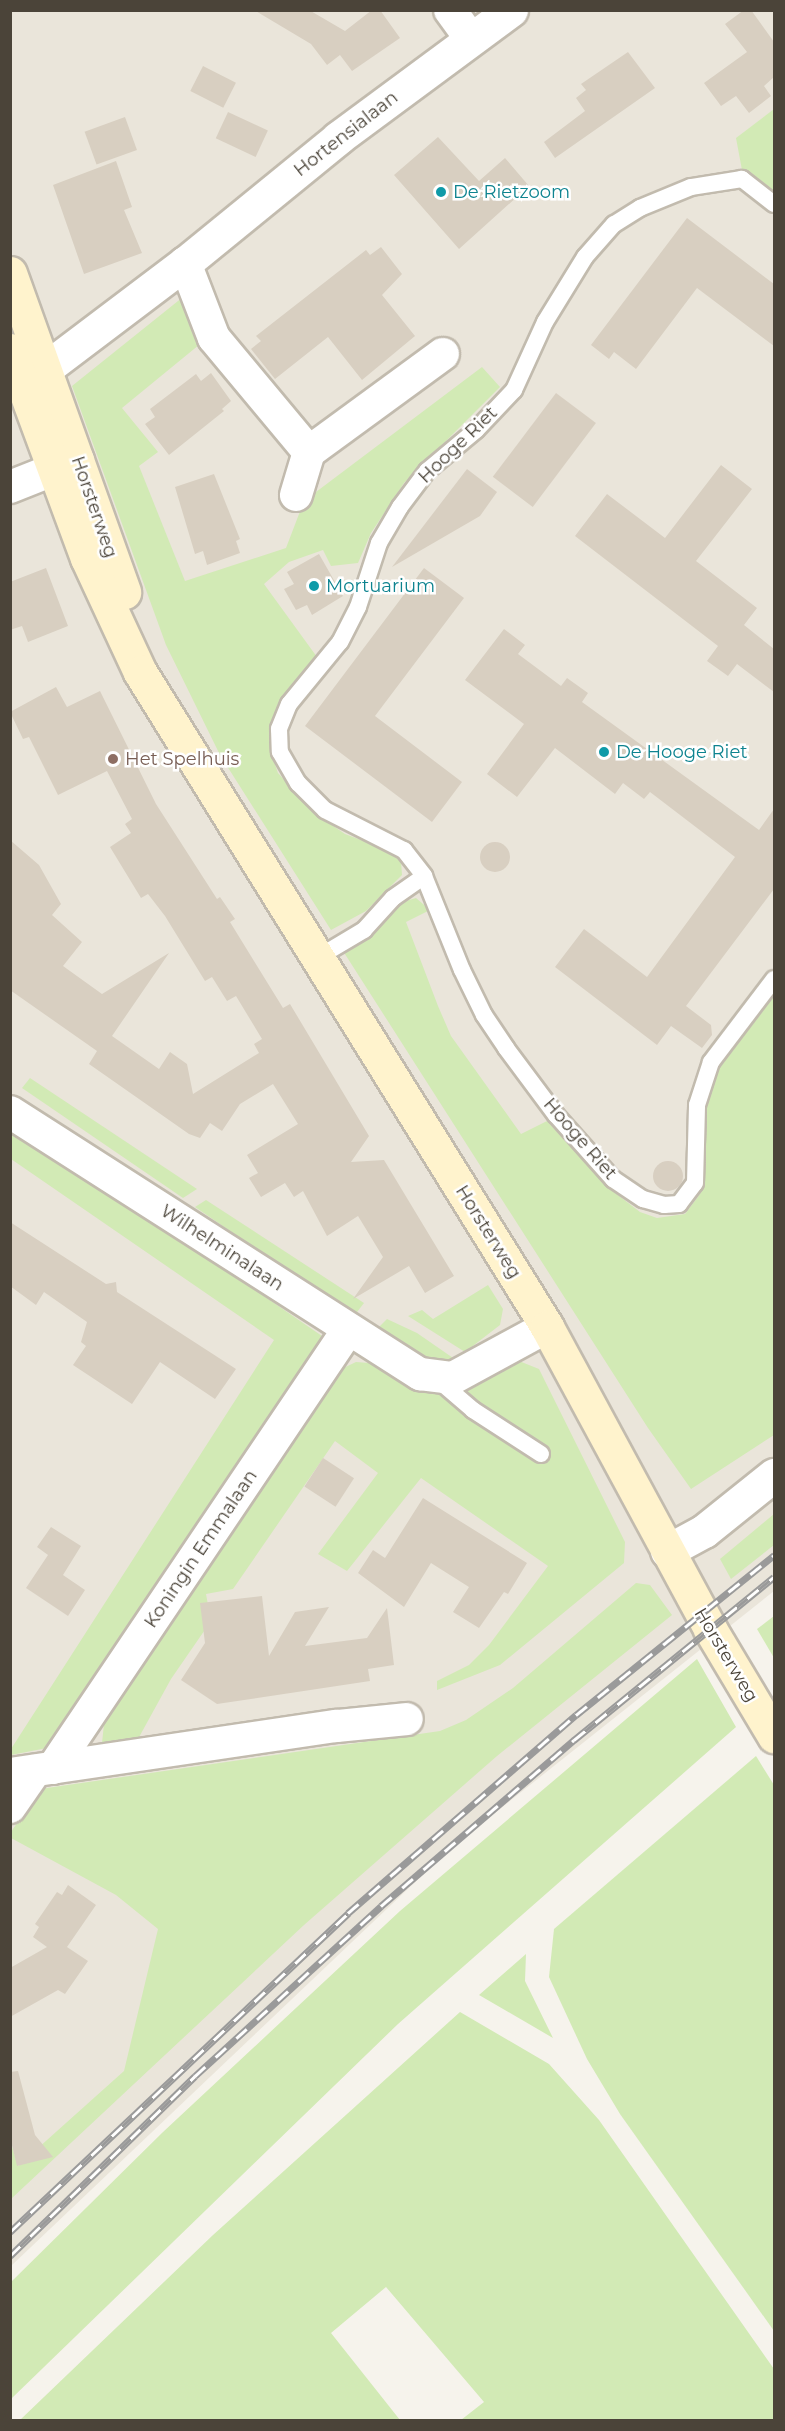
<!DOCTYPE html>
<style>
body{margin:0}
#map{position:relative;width:785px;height:2431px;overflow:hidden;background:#f6f3ec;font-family:Montserrat,sans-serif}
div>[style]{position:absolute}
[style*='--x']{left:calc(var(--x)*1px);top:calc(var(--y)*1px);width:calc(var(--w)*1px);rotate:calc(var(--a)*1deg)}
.residential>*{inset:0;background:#eae5da}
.green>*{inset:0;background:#d2eab5}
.building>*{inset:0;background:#d8cfc1;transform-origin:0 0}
.round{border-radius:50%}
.roads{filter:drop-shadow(2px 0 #c2bbae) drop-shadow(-2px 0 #c2bbae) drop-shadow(0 2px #c2bbae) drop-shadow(0 -2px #c2bbae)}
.service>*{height:16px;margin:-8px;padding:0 8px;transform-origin:8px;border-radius:8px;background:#fff}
.minor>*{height:32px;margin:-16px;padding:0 16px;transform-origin:16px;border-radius:16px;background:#fff}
.tertiary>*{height:33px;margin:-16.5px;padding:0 16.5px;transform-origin:16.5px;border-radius:16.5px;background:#fff}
.secondary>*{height:33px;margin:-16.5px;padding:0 16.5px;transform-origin:16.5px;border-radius:16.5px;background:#fff3cd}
.rail>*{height:7px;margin-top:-3.5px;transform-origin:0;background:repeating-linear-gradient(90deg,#fff 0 14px,#9a9a9a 0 28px);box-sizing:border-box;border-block:2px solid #9a9a9a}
.dots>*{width:16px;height:16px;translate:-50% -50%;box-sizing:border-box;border:3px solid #fff;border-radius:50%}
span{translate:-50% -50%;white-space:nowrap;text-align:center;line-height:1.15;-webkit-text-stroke:5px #fff;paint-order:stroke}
.street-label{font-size:18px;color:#4b4439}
.culture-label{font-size:18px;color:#0d838f}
.left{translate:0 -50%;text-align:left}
.education-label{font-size:18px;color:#785e54}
.frame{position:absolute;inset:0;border:12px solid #4b4439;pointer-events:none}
</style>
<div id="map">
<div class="residential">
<i style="clip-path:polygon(11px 11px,774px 11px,774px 1591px,452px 1847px,11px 2266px)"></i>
</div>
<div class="green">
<i style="clip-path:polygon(774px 109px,774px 194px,742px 170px,736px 138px)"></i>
<i style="clip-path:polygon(183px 297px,205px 340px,122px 408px,158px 452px,139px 466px,185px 581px,286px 548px,304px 501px,482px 367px,500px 387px,404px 483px,371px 533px,358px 563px,331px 566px,323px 550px,289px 562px,264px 584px,317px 657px,286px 692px,271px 727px,270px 750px,278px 773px,313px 812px,345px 834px,385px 849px,401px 861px,402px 875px,366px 911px,331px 930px,220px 755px,166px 645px,72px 386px)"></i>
<i style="clip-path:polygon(416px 898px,430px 910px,406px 922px,438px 1006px,451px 1036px,521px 1134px,547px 1121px,614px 1192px,640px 1212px,657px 1218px,685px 1214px,700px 1194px,704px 1174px,703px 1119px,710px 1085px,723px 1062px,774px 996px,774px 1435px,691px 1489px,648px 1428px,343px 951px,399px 903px)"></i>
<i style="clip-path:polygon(30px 1078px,197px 1189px,183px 1198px,22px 1088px)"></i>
<i style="clip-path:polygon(10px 1122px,322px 1336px,314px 1355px,52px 1747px,11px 1755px,11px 1749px,274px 1340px,11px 1159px)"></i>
<i style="clip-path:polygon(206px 1200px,364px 1303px,354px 1316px,195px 1207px)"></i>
<i style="clip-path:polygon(488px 1285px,503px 1309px,500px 1325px,465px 1352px,408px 1316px,422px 1310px,433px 1319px)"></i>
<i style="clip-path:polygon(387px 1319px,417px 1333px,456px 1360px,428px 1360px,377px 1329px)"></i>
<i style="clip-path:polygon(514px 1359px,539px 1369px,625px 1542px,624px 1563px,500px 1665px,437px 1690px,437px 1681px,469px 1665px,489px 1645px,548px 1566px,421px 1478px,347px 1571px,318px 1554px,378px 1473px,335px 1441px,233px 1589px,206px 1594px,211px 1621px,171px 1679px,138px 1739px,102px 1743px,104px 1724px,337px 1371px,356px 1362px,369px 1363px,408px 1382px,444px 1389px,469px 1389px)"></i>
<i style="clip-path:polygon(774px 1514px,774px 1545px,731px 1579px,720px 1559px)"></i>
<i style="clip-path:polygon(636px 1583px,650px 1585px,672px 1615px,497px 1756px,304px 1925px,11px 2199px,10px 2140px,18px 2166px,124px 2071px,158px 1929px,116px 1895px,11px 1838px,11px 1832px,40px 1789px,440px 1731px,466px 1720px,513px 1688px)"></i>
<i style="clip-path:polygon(774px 1616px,774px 1658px,757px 1629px)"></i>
<i style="clip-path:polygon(697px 1659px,736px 1727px,398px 2024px,11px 2399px,11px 2282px,163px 2132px,400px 1911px)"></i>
<i style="clip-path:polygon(756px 1756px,774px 1785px,774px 2331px,620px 2114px,587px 2059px,549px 1977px,554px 1929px)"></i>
<i style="clip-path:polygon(526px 1954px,525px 1981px,553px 2038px,479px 1995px)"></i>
<i style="clip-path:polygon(460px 2012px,549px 2064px,599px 2120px,774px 2369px,774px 2420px,461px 2420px,484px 2402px,386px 2287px,331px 2333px,400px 2420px,20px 2420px,213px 2235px)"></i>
</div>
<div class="building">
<i style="clip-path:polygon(254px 10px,309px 10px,345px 31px,372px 10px,380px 10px,400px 38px,352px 71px,340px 55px,327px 65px,311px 44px)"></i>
<i style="clip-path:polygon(744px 10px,751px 10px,774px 42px,774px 77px,764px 86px,771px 96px,749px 113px,736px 96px,721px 106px,704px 83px,747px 52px,725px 24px)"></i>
<i style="clip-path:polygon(628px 52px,655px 88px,555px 158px,544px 142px,585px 111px,576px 98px,586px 90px,581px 84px)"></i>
<i style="left:203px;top:66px;width:37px;height:28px;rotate:27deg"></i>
<i style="left:228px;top:112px;width:44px;height:29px;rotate:25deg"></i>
<i style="left:125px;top:117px;width:35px;height:43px;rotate:70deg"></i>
<i style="clip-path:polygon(438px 137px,479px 181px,505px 158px,529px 186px,459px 249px,394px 175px)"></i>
<i style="clip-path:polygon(116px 161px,132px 207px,124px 210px,142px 253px,84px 274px,53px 185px)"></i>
<i style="clip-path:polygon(687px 218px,774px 284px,774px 346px,697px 288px,636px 369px,614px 352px,609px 359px,591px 345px)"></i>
<i style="clip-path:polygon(381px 247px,402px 274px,382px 295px,415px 336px,362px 380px,328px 337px,275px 379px,251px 349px,261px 341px,256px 336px,366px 250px,370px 255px)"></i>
<i style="clip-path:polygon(211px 373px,231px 401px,222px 409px,224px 411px,169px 455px,145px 424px,155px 417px,150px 409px,196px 374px,201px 381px)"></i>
<i style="left:556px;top:393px;width:50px;height:105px;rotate:37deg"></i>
<i style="clip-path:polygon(721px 465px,752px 489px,696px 561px,757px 608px,744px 625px,774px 649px,774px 692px,737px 664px,728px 676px,707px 661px,718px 646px,575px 536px,607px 494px,665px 538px)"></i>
<i style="clip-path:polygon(467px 469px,497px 492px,480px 516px,392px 567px)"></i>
<i style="clip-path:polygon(214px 474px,240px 539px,236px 541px,240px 553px,207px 565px,203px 551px,195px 554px,175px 487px)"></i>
<i style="clip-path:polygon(319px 554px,343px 596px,312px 615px,307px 605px,296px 610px,284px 589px,294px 584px,287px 572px)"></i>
<i style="clip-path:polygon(46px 568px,68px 626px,28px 642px,22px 626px,10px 630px,10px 582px)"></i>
<i style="clip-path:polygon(424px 568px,464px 598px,375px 716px,462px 782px,432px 822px,305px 726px)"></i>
<i style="clip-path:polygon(504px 629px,525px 645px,518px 654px,561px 686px,567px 678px,588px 693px,582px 702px,759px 830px,774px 809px,774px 889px,686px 1006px,711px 1025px,712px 1035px,702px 1048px,671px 1026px,657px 1045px,555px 967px,584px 929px,647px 977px,735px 857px,650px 792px,644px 799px,623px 783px,615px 794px,555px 748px,517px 797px,487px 774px,524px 724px,465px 680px)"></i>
<i style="clip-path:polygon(56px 687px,67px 707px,100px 691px,156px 804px,217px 899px,220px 897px,235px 919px,230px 922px,283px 1008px,290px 1004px,369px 1136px,351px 1162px,384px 1160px,454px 1276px,425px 1293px,409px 1266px,353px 1299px,383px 1257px,358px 1216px,327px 1236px,303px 1191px,294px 1197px,285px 1183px,261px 1197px,249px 1178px,258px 1173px,247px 1155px,298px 1124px,273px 1084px,240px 1104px,222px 1131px,210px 1123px,200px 1138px,189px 1134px,89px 1064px,97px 1051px,10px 990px,10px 840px,39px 865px,61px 904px,52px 915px,82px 942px,63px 966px,102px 994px,169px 953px,112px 1036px,159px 1069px,170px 1052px,187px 1064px,193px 1094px,259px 1053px,254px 1044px,262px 1039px,236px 996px,227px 1001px,212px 977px,205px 981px,165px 916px,148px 894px,141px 898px,110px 847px,131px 833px,125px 824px,132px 819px,107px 771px,58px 795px,29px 737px,23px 739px,10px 712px)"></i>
<i class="round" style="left:480px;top:842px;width:30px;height:30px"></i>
<i class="round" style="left:653px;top:1161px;width:30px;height:30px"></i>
<i style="clip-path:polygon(10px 1222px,106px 1284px,116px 1282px,117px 1292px,236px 1369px,215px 1399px,160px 1362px,132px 1404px,73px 1365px,86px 1346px,81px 1342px,87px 1322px,44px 1292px,36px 1305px,10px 1286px)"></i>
<i style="left:323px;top:1458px;width:37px;height:34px;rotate:33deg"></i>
<i style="clip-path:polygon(423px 1498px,527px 1563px,508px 1594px,504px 1592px,479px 1628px,453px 1612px,469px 1587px,431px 1563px,404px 1607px,358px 1573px,373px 1550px,385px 1558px)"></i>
<i style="clip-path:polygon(51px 1527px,81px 1546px,63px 1575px,85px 1590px,68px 1616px,26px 1588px,48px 1555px,37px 1547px)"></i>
<i style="clip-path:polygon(262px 1596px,269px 1656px,295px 1612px,329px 1607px,305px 1646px,367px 1638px,387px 1608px,394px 1665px,368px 1669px,370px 1681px,217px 1704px,181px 1680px,205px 1643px,200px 1603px)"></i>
<i style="clip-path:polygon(68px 1885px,96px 1905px,67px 1947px,88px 1961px,65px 1994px,58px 1990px,10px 2017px,10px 1968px,47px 1947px,33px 1937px,39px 1927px,35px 1924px,57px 1892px,62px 1895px)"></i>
<i style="clip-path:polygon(18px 2071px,35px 2135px,53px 2157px,17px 2166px,10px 2137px,10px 2072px)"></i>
</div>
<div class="roads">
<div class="service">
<i style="--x:774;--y:204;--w:41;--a:-142"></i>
<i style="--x:742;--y:179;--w:52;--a:171.1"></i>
<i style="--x:691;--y:187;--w:55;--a:157.6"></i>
<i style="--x:640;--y:208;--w:31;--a:148"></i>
<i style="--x:614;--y:224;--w:44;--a:131.3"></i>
<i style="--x:585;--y:257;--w:76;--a:121.6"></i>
<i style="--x:545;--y:322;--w:75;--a:114.5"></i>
<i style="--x:514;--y:390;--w:55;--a:133.5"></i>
<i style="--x:476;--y:430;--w:64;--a:140.1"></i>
<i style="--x:427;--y:471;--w:45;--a:126.9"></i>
<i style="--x:400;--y:507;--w:42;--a:120.3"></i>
<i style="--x:379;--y:543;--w:67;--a:108.2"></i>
<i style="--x:358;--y:607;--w:39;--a:117"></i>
<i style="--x:340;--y:642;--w:80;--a:129.4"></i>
<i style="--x:289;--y:704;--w:27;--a:112"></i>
<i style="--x:279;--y:729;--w:23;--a:88"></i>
<i style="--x:280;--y:752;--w:36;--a:60"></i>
<i style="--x:298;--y:783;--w:38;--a:45"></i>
<i style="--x:325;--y:810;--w:89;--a:26.9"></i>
<i style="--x:404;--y:850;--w:33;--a:52"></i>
<i style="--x:424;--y:876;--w:101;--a:68"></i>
<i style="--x:462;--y:970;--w:50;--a:63.9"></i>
<i style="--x:484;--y:1015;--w:40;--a:56"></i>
<i style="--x:506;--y:1048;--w:84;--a:53.3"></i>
<i style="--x:556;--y:1115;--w:86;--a:48.3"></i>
<i style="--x:613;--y:1179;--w:36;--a:34"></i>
<i style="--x:643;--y:1199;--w:22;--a:16"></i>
<i style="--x:664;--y:1205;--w:15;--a:-4"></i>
<i style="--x:679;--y:1204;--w:26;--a:-53"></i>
<i style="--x:695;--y:1183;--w:78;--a:-88.5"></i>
<i style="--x:697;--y:1105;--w:45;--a:-72"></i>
<i style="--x:711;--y:1062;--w:104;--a:-52.8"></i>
<i style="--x:317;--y:958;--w:55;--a:-30.8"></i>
<i style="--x:364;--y:930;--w:43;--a:-47.8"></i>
<i style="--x:393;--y:898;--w:38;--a:-35"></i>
<i style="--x:437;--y:1379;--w:48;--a:40.7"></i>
<i style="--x:473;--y:1410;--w:81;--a:32.9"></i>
</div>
<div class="minor">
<i style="--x:450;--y:10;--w:36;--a:54"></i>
<i style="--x:185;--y:263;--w:80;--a:68.9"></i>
<i style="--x:214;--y:338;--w:148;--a:50.2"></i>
<i style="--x:10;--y:487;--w:73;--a:-21.7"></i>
<i style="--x:296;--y:495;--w:45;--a:-73.2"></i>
<i style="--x:309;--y:452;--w:166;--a:-36.2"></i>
<i style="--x:10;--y:1112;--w:487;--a:32.6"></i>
<i style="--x:420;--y:1374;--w:33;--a:7"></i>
<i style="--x:453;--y:1378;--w:107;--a:-28.5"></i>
<i style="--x:53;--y:1768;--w:528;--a:-56.04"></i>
<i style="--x:10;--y:1774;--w:331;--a:-8.4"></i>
<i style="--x:337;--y:1726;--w:70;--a:-5.7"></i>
<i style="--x:10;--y:1807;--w:44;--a:-55.2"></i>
</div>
<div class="tertiary">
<i style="--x:25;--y:384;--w:201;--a:-37.1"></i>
<i style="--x:185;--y:263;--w:198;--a:-39.2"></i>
<i style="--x:338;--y:138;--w:215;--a:-36.5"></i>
<i style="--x:667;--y:1551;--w:42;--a:-28.4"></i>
<i style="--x:704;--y:1531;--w:90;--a:-38.7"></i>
</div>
<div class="secondary">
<i style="--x:10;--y:273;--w:339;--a:70.3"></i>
<i style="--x:10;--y:350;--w:222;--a:69.7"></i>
<i style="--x:87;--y:558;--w:126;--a:65.1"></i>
<i style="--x:140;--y:672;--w:771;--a:58.14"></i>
<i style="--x:547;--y:1327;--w:343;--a:61.6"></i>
<i style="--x:710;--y:1629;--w:125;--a:59.1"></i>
</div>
</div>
<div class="rail">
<i style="--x:10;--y:2232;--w:465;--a:-43.3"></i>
<i style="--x:348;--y:1913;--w:302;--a:-41"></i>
<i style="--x:576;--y:1715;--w:255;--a:-38.9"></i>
<i style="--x:10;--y:2256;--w:258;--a:-44.2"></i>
<i style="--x:195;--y:2076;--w:252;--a:-42.4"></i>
<i style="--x:381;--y:1906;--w:255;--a:-40.7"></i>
<i style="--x:574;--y:1740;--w:258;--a:-39.2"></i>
</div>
<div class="dots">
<i style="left:441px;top:192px;background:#0f9aa8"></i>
<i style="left:314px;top:586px;background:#0f9aa8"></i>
<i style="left:604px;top:752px;background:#0f9aa8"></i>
<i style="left:113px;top:759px;background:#8d6e63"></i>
</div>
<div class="street-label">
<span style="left:346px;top:134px;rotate:-38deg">Hortensialaan</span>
<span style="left:458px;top:445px;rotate:-44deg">Hooge Riet</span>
<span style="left:94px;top:507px;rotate:71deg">Horsterweg</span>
<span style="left:580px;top:1139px;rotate:49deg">Hooge Riet</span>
<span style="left:488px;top:1232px;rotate:58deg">Horsterweg</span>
<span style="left:222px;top:1248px;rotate:33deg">Wilhelminalaan</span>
<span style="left:201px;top:1549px;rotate:-56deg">Koningin Emmalaan</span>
<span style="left:726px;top:1655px;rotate:59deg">Horsterweg</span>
</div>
<div class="culture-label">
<span class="left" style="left:453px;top:192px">De Rietzoom</span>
<span class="left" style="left:326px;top:586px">Mortuarium</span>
<span class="left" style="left:616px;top:752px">De Hooge Riet</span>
</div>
<div class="education-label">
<span class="left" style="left:125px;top:759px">Het Spelhuis</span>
</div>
<div class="frame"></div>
</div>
